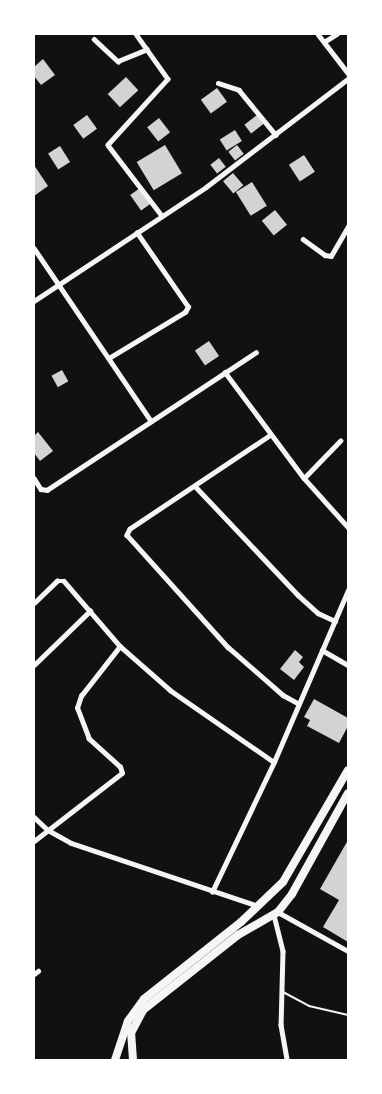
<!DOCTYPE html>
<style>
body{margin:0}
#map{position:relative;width:382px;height:1094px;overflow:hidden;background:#111;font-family:Ubuntu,sans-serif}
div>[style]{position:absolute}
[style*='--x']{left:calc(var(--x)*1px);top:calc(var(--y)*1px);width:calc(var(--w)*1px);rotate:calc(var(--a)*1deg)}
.building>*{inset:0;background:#d3d3d3;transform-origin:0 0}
.service>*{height:2px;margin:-1px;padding:0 1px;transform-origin:1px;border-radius:1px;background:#f5f5f5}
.minor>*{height:4.5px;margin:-2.25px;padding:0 2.25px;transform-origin:2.25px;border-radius:2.25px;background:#f5f5f5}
.trunk>*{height:8px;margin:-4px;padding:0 4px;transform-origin:4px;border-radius:4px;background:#f5f5f5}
span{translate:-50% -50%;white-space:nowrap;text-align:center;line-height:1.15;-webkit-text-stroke:5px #fff;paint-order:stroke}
.frame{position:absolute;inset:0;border:35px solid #fff;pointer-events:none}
</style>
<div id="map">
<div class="building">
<i style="clip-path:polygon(43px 59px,55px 75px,41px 85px,34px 76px,34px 67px)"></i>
<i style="left:126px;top:77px;width:18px;height:25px;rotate:47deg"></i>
<i style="left:217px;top:88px;width:17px;height:20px;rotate:54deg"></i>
<i style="left:87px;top:115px;width:17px;height:17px;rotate:54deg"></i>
<i style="left:257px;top:115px;width:11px;height:16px;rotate:52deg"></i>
<i style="left:159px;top:118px;width:18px;height:15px;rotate:52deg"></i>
<i style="left:235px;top:130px;width:13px;height:18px;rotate:58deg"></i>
<i style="left:165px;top:145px;width:33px;height:33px;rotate:59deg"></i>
<i style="left:237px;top:145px;width:11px;height:11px;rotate:52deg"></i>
<i style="left:60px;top:146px;width:19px;height:14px;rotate:58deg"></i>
<i style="left:304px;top:155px;width:20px;height:18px;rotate:57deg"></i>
<i style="left:219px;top:158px;width:11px;height:11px;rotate:52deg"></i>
<i style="clip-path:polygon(34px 165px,48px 186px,34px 196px)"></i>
<i style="left:233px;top:173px;width:16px;height:13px;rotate:50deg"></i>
<i style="left:252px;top:182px;width:28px;height:19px;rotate:58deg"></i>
<i style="left:140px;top:188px;width:19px;height:12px;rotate:55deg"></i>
<i style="left:275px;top:210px;width:19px;height:17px;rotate:51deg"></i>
<i style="left:209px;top:341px;width:18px;height:17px;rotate:56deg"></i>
<i style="left:62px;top:370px;width:13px;height:12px;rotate:61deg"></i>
<i style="clip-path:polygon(38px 432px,53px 451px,40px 461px,34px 453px,34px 436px)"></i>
<i style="clip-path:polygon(295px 650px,303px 657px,299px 662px,304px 667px,294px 680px,280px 669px)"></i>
<i style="clip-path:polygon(314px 699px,348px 718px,348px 726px,339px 743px,307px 726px,310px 720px,304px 717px)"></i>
<i style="clip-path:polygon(348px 840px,348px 942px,323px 927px,339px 900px,320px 889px)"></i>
</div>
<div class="service">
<i style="--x:283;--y:992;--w:30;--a:28"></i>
<i style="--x:309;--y:1006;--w:40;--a:13"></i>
</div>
<div class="minor">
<i style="--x:136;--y:34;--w:55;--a:54.6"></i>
<i style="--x:168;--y:79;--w:89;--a:132.3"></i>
<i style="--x:108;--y:145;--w:89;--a:52.7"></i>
<i style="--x:318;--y:34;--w:49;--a:52.4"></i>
<i style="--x:94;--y:39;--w:33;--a:43"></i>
<i style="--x:118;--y:61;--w:31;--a:-22"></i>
<i style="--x:324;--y:42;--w:15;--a:-32"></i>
<i style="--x:218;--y:83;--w:22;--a:18"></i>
<i style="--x:239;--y:90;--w:58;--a:50.6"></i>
<i style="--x:303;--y:239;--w:27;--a:36"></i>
<i style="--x:325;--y:255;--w:6;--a:9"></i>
<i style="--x:331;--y:256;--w:34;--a:-60"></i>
<i style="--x:34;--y:248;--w:209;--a:55.9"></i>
<i style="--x:34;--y:301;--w:206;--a:-33.5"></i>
<i style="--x:206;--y:187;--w:178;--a:-37.3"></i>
<i style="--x:109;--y:358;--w:89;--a:-31.2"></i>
<i style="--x:185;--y:312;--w:6;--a:-59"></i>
<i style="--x:188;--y:307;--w:90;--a:-124.6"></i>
<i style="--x:225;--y:372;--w:132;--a:53.3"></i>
<i style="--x:304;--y:478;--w:66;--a:48.1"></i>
<i style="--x:271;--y:435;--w:169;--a:146.3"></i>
<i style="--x:130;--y:529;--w:7;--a:117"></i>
<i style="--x:127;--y:535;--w:151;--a:48"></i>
<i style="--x:228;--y:647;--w:73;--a:41.1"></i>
<i style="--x:283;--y:695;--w:18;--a:29"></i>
<i style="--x:34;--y:478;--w:13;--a:58"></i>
<i style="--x:41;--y:489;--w:6;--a:9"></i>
<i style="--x:47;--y:490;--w:250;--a:-33.4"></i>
<i style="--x:304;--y:478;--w:52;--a:-45.8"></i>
<i style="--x:195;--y:486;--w:150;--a:46.6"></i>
<i style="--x:298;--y:595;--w:27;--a:42"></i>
<i style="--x:318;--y:613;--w:19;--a:25"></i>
<i style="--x:34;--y:603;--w:32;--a:-44"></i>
<i style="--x:57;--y:581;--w:7;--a:0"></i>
<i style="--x:64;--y:581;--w:86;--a:49.3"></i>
<i style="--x:120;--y:646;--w:67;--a:41.3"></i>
<i style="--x:170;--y:690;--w:126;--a:34.7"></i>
<i style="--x:322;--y:650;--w:30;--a:30"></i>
<i style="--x:34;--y:665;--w:78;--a:-44"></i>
<i style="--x:34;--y:817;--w:19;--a:43"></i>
<i style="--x:48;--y:830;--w:26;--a:29"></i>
<i style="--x:71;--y:843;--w:197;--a:18.6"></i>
<i style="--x:34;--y:841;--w:111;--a:-37.7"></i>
<i style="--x:122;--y:773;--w:6;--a:-108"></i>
<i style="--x:120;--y:767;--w:42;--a:-137.9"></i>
<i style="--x:89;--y:739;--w:33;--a:-111"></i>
<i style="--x:77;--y:708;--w:13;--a:-72"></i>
<i style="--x:81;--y:696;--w:63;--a:-52"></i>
<i style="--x:212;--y:892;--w:144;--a:-64.5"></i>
<i style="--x:274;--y:762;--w:187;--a:-66.7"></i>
<i style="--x:278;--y:912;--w:80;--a:29.1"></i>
<i style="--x:274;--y:915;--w:37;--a:76"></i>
<i style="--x:283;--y:951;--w:74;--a:91.5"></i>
<i style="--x:281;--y:1025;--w:36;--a:80"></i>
<i style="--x:34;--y:974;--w:5;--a:-37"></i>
</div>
<div class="trunk">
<i style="--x:115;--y:1060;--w:41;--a:-71.6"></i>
<i style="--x:128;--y:1021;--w:27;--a:-54"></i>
<i style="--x:144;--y:999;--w:124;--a:-38.4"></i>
<i style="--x:241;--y:922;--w:58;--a:-43.6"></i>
<i style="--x:283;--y:882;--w:129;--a:-59.9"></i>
<i style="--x:133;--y:1060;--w:27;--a:-94"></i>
<i style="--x:131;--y:1033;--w:26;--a:-62"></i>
<i style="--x:143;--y:1010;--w:121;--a:-38.3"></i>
<i style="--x:238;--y:935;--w:46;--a:-29.9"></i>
<i style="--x:278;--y:912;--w:23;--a:-52"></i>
<i style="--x:292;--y:894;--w:115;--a:-61"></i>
</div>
<div class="frame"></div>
</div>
